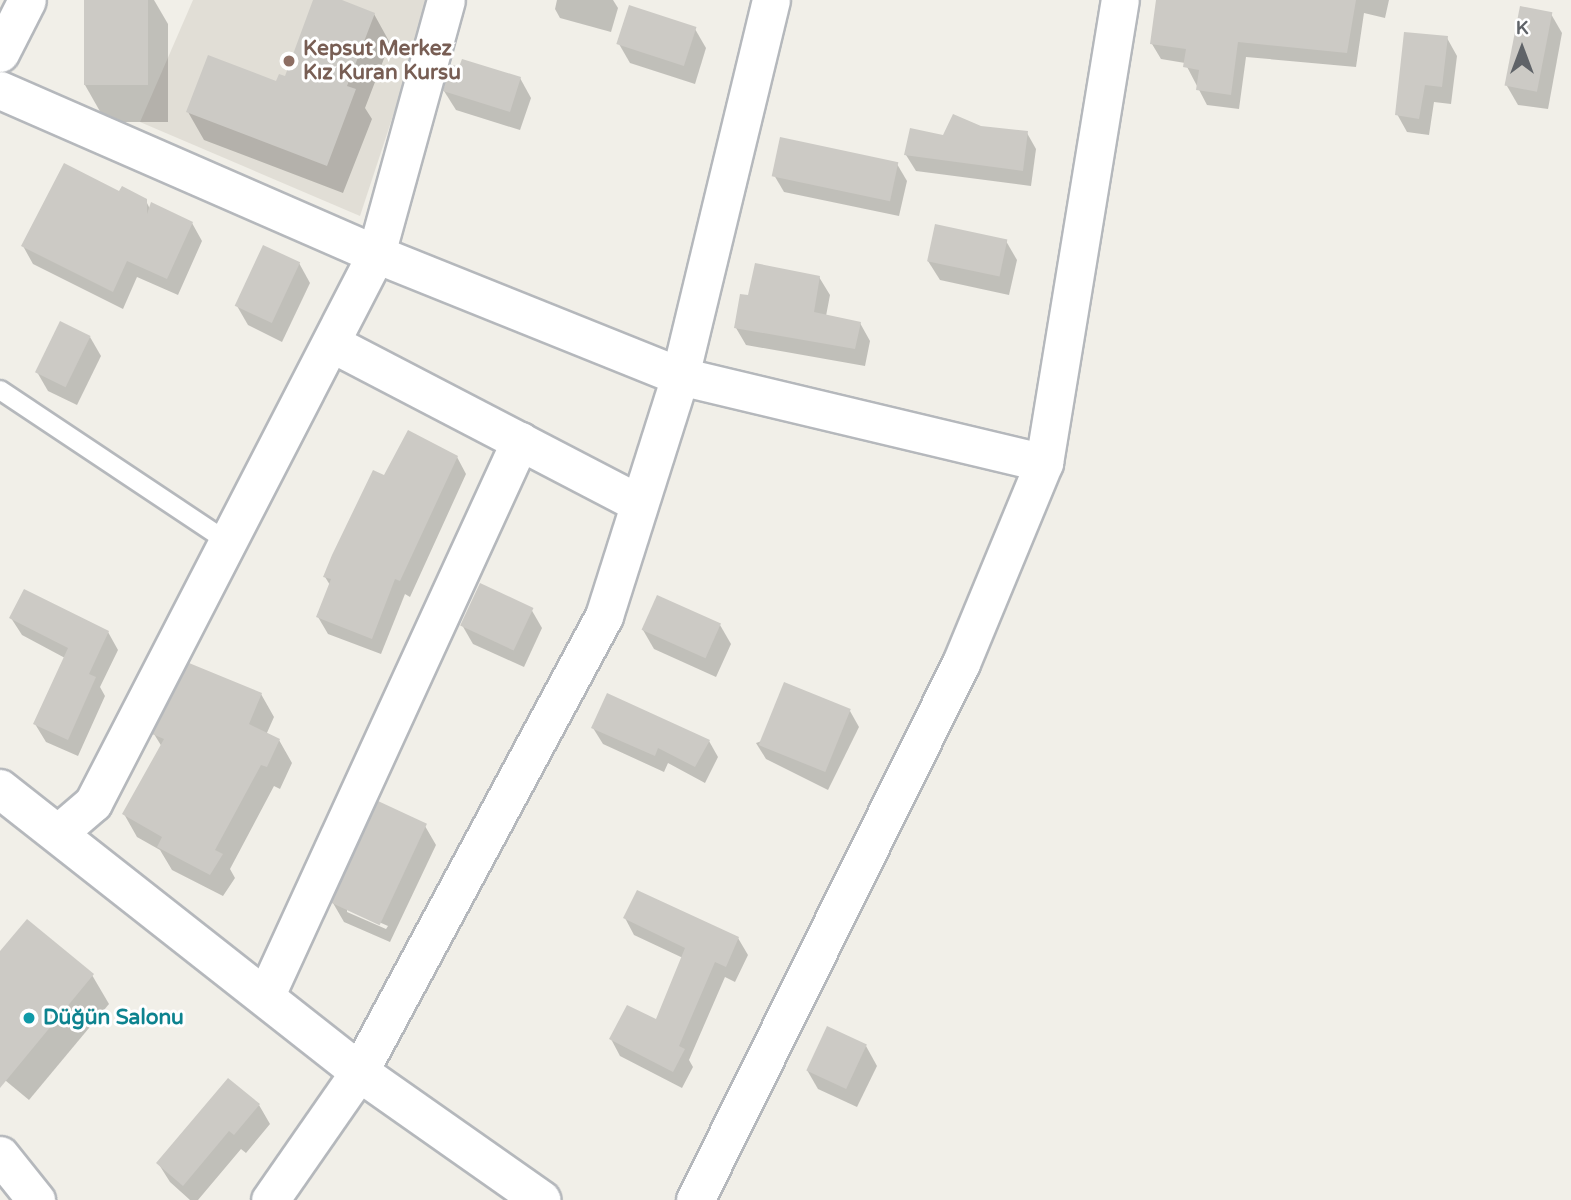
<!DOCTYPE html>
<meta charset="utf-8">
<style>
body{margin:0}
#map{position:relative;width:1571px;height:1200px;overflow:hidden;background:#f1efe8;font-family:"Varela Round",sans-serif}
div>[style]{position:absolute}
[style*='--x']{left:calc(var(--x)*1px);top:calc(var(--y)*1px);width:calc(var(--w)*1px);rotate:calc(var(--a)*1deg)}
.education>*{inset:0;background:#e1ded6}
.shadow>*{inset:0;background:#0003}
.building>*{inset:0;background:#cccac5;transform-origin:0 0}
.roads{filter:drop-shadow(2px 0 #b5b8bc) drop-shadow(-2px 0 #b5b8bc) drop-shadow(0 2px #b5b8bc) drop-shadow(0 -2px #b5b8bc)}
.lane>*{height:18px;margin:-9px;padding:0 9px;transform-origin:9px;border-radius:9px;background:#fff}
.street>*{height:37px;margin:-18.5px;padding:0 18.5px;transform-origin:18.5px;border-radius:18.5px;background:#fff}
.secondary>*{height:38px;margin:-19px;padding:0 19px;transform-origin:19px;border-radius:19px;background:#fff}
.dots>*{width:19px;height:19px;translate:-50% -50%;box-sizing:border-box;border:4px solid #fff;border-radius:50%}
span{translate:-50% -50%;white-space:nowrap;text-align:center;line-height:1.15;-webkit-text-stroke:6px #fff;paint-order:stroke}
.education-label{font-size:21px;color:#785e54;font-weight:700}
.left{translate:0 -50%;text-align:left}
.culture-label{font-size:21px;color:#0d838f;font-weight:700}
.north{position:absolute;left:1487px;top:14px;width:70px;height:70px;-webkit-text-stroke:5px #fff;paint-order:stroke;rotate:0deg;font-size:19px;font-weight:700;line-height:28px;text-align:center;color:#5f6368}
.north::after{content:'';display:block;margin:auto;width:24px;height:32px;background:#5f6368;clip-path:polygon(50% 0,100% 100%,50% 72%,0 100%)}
</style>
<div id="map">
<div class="education">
<i style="clip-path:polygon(193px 0,431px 0,360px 216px,140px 122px)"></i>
</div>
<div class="shadow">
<i style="clip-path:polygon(86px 0,154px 0,168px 24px,168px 122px,106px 122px,85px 85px)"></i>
<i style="clip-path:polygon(315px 0,337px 0,374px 14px,390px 43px,365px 108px,372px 119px,343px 193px,204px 140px,188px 112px,286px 78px)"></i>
<i style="clip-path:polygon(557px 0,613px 0,618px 8px,611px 32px,560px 18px,555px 9px)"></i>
<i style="clip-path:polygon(1157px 0,1389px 0,1385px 18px,1364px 13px,1356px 67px,1246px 57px,1239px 109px,1207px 105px,1185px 63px,1161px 59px,1152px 44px)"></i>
<i style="clip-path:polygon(1551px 14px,1562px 33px,1548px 109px,1518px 105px,1507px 86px)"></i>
<i style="clip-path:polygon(695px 29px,706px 48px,695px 84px,630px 63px,619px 44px)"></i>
<i style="clip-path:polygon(1447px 38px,1457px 56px,1451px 104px,1434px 102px,1429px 135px,1407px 132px,1397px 114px)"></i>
<i style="clip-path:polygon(461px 69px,520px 78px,531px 98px,520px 130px,456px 110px,444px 91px)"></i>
<i style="clip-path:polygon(981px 127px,1027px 133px,1036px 149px,1031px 186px,916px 171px,906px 155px)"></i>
<i style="clip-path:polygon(897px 164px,907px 181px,899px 216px,784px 192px,774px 175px)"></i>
<i style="clip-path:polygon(119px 194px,146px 201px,150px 209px,192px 223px,202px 241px,178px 295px,137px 277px,123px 309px,33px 264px,23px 246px)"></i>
<i style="clip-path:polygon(1006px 241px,1017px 260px,1009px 295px,940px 280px,928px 261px)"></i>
<i style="clip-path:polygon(299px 263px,310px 283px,282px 342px,248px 325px,237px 306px)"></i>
<i style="clip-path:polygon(819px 277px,830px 295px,826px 316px,860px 323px,870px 341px,865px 366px,746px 345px,736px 328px,750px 297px)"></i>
<i style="clip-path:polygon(90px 337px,101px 356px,77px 405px,48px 391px,37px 372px)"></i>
<i style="clip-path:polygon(457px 457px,466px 474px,410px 597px,405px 594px,381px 654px,328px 634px,318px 617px,330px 585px,325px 577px,385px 478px)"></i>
<i style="clip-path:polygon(531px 609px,542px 628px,524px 667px,473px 644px,462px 625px)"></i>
<i style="clip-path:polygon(11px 618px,108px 632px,118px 650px,100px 687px,105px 696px,78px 756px,46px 742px,35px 724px,65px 658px,22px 635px)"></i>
<i style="clip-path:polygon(720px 625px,731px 644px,716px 677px,654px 649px,643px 630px)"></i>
<i style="clip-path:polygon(261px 694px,274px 717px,266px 735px,279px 740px,292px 763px,280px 789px,274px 786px,230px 869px,235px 878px,223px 896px,172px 870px,160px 850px,137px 837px,124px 814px,162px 747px,154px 734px)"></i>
<i style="clip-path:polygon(850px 711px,859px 727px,828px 790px,766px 759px,756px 743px)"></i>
<i style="clip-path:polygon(593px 728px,709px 741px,718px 757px,705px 783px,668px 763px,664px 772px,603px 744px)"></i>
<i style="clip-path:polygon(evenodd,425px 826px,436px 845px,390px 942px,344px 922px,333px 903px,425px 826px,347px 908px,388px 926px,386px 929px,347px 912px,347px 908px)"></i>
<i style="clip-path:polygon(625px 918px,738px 938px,748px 955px,735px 982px,725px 977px,689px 1060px,693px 1067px,682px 1088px,620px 1056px,611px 1039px,657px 1022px,683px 958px,634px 935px)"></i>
<i style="clip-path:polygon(0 954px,92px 975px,109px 1004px,29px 1100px,0 1076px)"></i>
<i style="clip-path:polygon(866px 1046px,877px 1066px,857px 1107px,818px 1089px,807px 1070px)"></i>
<i style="clip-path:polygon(259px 1105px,270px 1124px,246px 1153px,241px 1149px,198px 1200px,190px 1200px,170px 1182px,158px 1163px)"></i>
</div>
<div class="building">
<i style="left:84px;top:0;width:64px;height:85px"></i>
<i style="clip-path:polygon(313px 0,342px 0,375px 13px,347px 86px,356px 89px,327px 166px,186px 112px,208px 55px,276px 81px,279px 74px,285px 76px)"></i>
<i style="clip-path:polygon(1156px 0,1356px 0,1347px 53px,1238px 42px,1231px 95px,1196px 90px,1199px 70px,1183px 67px,1186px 49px,1150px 44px)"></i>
<i style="left:629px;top:5px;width:71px;height:41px;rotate:18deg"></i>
<i style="left:1520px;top:6px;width:33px;height:81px;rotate:11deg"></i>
<i style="clip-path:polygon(1404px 32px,1448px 36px,1442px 87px,1425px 85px,1419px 119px,1395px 115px)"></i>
<i style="clip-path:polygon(462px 59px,521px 77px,510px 112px,443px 91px,450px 64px,459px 67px)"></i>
<i style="clip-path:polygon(953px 114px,981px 126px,1028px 131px,1023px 171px,904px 155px,910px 128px,943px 135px)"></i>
<i style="left:780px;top:137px;width:121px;height:40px;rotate:12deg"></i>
<i style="clip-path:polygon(64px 163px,119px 191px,122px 186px,147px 199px,147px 214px,151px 202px,193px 222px,167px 279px,127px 261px,113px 292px,21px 246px)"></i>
<i style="left:935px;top:224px;width:74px;height:38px;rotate:12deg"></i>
<i style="left:263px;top:245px;width:41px;height:67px;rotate:25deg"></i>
<i style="clip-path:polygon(755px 263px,820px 276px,814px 312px,861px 322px,855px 349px,734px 328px,740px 294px,748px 295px)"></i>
<i style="left:60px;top:321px;width:34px;height:57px;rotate:26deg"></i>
<i style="clip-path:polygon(408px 430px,458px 456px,400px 581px,395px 579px,372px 639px,316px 617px,331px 579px,323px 577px,332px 555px,373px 470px,384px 475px)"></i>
<i style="left:480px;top:583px;width:59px;height:47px;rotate:25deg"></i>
<i style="clip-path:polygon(24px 589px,109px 631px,89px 674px,96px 677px,68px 740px,33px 724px,68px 648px,9px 618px)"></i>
<i style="left:657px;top:595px;width:70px;height:38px;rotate:24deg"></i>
<i style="clip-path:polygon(189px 663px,262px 693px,249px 724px,280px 739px,267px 767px,261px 765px,215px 850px,223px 854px,210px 875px,157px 847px,162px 837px,122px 814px,164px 739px,152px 734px)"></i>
<i style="left:784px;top:682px;width:72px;height:68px;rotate:22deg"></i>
<i style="clip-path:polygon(607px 693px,710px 740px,695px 767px,658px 748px,655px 756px,591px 728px)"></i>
<i style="left:378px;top:801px;width:54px;height:112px;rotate:25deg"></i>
<i style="clip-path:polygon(637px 890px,739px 937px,726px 967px,715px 962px,679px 1046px,685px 1049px,673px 1072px,609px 1039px,627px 1005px,656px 1019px,685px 948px,623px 918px)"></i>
<i style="clip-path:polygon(27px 919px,94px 974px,0 1088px,0 951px)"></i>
<i style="left:827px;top:1026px;width:44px;height:49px;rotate:25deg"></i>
<i style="clip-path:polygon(228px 1078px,260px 1104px,234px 1135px,229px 1131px,183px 1186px,156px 1163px)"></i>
</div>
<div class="roads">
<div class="lane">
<i style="--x:0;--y:390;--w:274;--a:33.7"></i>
</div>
<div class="street">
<i style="--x:0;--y:53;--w:59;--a:-63"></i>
<i style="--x:0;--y:90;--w:410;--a:23.6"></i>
<i style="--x:376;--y:254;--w:328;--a:21.9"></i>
<i style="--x:680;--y:376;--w:374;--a:13.4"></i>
<i style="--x:331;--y:343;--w:347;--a:27.5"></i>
<i style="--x:58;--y:833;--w:46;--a:-40.6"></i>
<i style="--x:93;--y:803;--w:618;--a:-62.73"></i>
<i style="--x:376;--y:254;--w:263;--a:-74.6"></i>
<i style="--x:265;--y:997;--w:612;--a:-65.36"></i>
<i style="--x:0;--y:1155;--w:58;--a:51.3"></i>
<i style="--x:270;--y:1200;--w:156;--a:-55.2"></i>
<i style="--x:359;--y:1072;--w:518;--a:-61.75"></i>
<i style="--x:604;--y:616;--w:252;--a:-72.4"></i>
<i style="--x:680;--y:376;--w:387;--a:-76.4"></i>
<i style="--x:695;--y:1200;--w:599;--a:-63.65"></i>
<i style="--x:961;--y:663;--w:217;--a:-67.5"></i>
<i style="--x:1044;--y:463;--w:469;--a:-80.7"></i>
</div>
<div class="secondary">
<i style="--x:0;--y:789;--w:457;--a:38.2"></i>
<i style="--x:359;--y:1072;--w:223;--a:35.1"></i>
</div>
</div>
<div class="dots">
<i style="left:289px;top:61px;background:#8d6e63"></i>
<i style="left:29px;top:1018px;background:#0f9aa8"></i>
</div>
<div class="education-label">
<span class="left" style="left:303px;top:61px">Kepsut Merkez<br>Kız Kuran Kursu</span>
</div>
<div class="culture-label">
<span class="left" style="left:43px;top:1018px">Düğün Salonu</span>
</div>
<div class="north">K</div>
</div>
